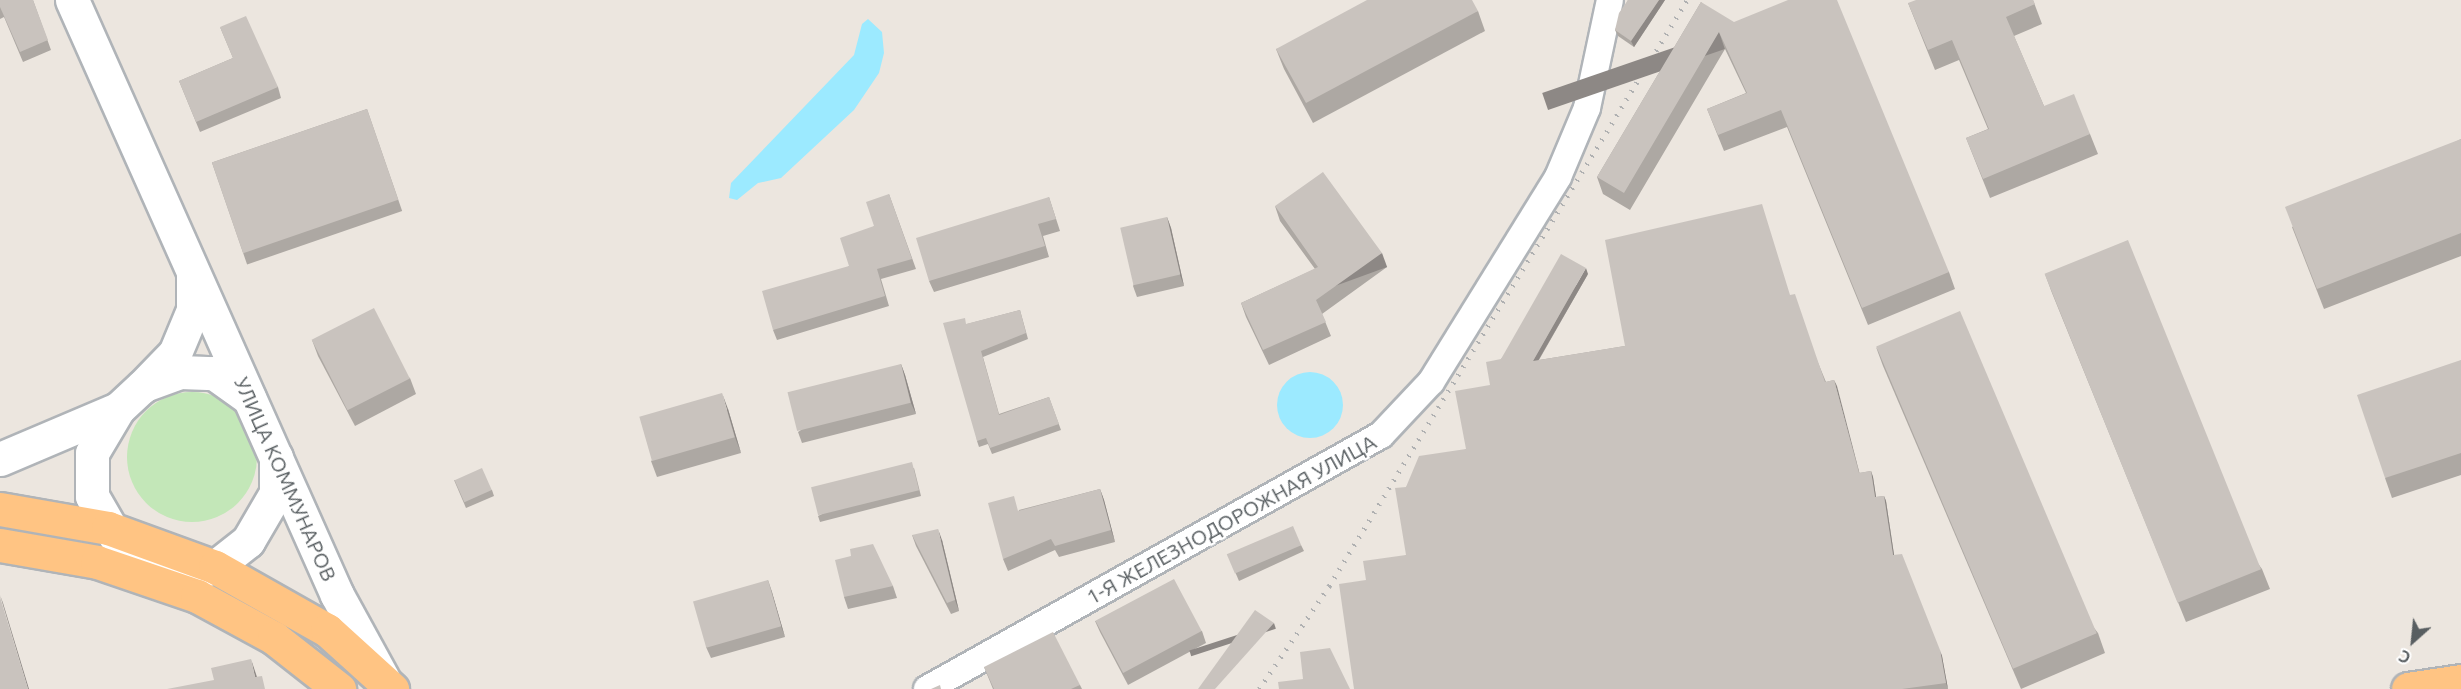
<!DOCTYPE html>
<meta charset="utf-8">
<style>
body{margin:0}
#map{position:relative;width:2461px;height:689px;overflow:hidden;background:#ece6df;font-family:Ubuntu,sans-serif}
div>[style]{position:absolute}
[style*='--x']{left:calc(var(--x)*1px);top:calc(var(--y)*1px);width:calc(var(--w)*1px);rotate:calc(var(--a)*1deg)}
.green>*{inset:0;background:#c3e7b8}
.round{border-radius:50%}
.water>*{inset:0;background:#9ceaff}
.roads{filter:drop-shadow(2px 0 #b0b4b8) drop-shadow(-2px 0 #b0b4b8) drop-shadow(0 2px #b0b4b8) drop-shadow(0 -2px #b0b4b8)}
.street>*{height:26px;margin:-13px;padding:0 13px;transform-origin:13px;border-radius:13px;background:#fff}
.secondary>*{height:33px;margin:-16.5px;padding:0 16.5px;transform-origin:16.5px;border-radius:16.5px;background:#fff}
.highway>*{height:33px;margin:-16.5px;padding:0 16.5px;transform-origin:16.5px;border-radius:16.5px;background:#ffc483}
.rail>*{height:4.5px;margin-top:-2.25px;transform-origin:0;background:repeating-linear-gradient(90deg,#afb0b1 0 1.5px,transparent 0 9.5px)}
.wall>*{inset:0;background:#ada8a3;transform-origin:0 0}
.shaded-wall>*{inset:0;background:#8d8885;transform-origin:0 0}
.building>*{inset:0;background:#c9c3be;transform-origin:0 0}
span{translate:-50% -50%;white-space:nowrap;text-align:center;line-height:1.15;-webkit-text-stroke:4.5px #fff;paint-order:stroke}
.street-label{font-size:21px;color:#585e61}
.north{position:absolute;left:2383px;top:611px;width:60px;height:60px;-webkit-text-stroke:4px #fff;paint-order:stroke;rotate:207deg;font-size:16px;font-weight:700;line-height:24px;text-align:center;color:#585e61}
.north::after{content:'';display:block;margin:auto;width:21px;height:27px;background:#585e61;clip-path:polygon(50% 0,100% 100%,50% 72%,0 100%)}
</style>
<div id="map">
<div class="green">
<i class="round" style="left:127px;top:392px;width:130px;height:130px"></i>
</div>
<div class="water">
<i style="clip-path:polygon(868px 19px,882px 32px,884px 53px,879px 73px,854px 110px,781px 178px,758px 183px,737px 200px,729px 198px,731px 183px,854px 55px,862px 24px)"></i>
<i class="round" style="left:1277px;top:372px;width:66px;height:66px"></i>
</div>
<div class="roads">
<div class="street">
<i style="--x:927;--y:689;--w:520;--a:-29.23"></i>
<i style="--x:1381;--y:435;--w:73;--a:-46.7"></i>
<i style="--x:1431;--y:382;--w:241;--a:-58.2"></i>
<i style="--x:1558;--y:177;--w:75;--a:-67.2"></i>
<i style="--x:1587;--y:108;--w:110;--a:-78"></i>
</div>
<div class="secondary">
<i style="--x:72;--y:0;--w:651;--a:65.99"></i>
<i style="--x:337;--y:595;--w:94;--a:61.2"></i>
<i style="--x:147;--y:384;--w:35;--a:-20"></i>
<i style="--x:180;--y:372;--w:34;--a:2"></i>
<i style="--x:214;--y:373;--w:43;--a:35.5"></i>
<i style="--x:118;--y:409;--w:51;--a:120.6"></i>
<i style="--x:92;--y:453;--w:43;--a:90"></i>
<i style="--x:92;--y:496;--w:60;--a:60"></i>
<i style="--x:122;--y:548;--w:45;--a:43.2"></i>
<i style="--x:155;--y:579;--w:22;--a:0"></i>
<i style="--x:177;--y:579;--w:40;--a:-18"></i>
<i style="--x:215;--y:567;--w:42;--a:-38.2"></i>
<i style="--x:248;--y:541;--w:56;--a:-59.7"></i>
<i style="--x:276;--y:493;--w:36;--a:-90"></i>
<i style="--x:0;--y:459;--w:128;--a:-23"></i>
<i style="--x:118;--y:409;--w:33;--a:-43"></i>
<i style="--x:142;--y:387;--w:47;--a:-45.9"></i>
<i style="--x:175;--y:353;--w:47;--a:-67.3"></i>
<i style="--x:193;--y:310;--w:35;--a:-90"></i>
</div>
<div class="highway">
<i style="--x:0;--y:509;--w:110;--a:10"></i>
<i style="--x:108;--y:528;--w:114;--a:20"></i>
<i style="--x:215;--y:567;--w:129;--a:29.4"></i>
<i style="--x:327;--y:630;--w:88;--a:42.2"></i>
<i style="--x:0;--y:545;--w:98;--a:9.9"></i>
<i style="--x:97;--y:562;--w:106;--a:18.8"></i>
<i style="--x:197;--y:596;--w:88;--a:28.6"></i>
<i style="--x:274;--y:638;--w:83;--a:38.1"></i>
<i style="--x:2408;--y:689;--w:54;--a:-8.6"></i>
</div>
</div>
<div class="rail">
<i style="--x:1259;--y:689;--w:125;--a:-55.8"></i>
<i style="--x:1329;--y:586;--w:687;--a:-58.58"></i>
</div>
<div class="wall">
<i style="clip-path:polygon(0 0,33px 0,51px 50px,23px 62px,4px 17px,0 19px)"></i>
<i style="clip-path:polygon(1628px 0,1665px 0,1634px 47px,1618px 36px,1615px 30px)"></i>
<i style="clip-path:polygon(2033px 0,2042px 24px,2014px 36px,2044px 106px,2090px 134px,2098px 154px,1990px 198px,1966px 138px,1988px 129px,1959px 60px,1935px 70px,1908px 3px)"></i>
<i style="clip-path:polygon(1701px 2px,1949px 272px,1955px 289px,1868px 325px,1787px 127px,1724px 151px,1707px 109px,1746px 93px,1725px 49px,1630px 210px,1603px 194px,1597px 177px)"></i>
<i style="clip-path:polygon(1478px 11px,1485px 31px,1313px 123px,1284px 69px,1276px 49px)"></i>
<i style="clip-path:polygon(220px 27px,278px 87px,281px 98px,200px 132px,179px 81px,233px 58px)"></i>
<i style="left:367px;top:109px;width:108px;height:164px;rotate:71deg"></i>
<i style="clip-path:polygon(2461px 139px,2461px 256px,2324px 309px,2292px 227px)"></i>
<i style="clip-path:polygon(889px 194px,916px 269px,881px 279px,889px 306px,777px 340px,773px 330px,849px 266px,874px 226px)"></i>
<i style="clip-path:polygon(1049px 197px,1060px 231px,1043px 236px,1049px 257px,934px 292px,929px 281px)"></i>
<i style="clip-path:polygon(1275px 206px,1387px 267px,1322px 314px,1331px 336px,1269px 365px,1246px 317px,1241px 303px,1315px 269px,1280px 221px)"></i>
<i style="clip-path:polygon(1167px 217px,1171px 228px,1184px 286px,1137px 297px,1133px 286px)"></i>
<i style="clip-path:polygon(1588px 274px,1539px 360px,1625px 346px,1790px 295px,1826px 382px,1834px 380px,1859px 473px,1871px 471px,1873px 477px,1876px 497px,1884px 496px,1886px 501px,1894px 555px,1942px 656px,1948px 689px,1354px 689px,1366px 580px,1406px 555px,1406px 487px,1466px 449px,1501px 359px)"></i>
<i style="clip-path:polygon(2045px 274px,2262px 569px,2270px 589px,2186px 622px,2052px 293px)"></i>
<i style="clip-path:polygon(1020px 310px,1028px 339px,983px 357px,999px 414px,1049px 397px,1061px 430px,992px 454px,988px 444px,979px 447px,977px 441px,967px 324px)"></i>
<i style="clip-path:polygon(312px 340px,410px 378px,416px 394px,355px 426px,318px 356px)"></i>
<i style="clip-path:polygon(1876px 347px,2098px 633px,2105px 653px,2021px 689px,1883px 366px)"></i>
<i style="clip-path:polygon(2461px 360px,2461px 475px,2392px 498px,2385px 478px)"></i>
<i style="clip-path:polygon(901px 364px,905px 375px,916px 414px,802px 443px,798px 432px)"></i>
<i style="clip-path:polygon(728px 409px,741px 453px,657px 477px,651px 461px)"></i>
<i style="clip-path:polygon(914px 468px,921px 496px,820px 522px,818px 516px)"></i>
<i style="clip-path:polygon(454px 480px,492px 490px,494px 496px,466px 508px)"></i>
<i style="clip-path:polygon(1100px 489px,1104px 500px,1115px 542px,1059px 557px,1055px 550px,1008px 571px,1003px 559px,1019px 510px)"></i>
<i style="clip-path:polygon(912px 535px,942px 540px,959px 611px,951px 614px,916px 546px)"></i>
<i style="clip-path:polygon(1301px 545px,1304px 551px,1239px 581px,1230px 560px)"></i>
<i style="clip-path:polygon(851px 556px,893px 586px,897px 598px,848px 609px,844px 597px)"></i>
<i style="clip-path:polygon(768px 580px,785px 637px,711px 658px,706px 647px)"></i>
<i style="clip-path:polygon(1095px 621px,1202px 631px,1206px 643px,1128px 685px,1100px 632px)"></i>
<i style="clip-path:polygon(984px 667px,1080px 685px,1082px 689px,993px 689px)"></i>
</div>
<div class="shaded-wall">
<i style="clip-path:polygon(1659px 0,1665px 0,1634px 47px,1631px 41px)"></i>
<i style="left:1719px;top:32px;width:18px;height:187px;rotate:71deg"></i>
<i style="clip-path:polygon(1167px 217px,1171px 228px,1184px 286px,1180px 275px)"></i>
<i style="left:1382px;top:253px;width:15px;height:81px;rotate:70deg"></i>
<i style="clip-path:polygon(1586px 268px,1588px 274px,1535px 366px,1533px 361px)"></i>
<i style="clip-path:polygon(901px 364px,905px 375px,916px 414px,911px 403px)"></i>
<i style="clip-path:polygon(1834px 380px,1837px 386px,1861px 479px,1859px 473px)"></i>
<i style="clip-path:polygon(722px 393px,728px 409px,741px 453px,735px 437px)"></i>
<i style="clip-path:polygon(1871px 471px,1873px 477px,1877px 503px,1875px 497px)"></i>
<i style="clip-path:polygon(1100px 489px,1104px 500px,1115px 542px,1111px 530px)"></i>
<i style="clip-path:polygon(1884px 496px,1886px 501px,1895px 561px,1893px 555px)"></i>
<i style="clip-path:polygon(938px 529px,942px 540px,959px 611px,955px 600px)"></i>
<i style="clip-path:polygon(768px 580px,772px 592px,785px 637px,781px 626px)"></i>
<i style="clip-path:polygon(0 595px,3px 603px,29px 689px,28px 689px)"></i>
<i style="left:1274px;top:623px;width:6px;height:89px;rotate:72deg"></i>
<i style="clip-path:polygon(1940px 650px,1942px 656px,1948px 689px,1946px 683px)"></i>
<i style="clip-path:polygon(251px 659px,257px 677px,255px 677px)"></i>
</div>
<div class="building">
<i style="clip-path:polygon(0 0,33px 0,48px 40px,20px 52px,0 7px)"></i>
<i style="clip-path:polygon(1367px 0,1472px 0,1478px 11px,1306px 103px,1276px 49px)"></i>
<i style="clip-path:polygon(1628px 0,1659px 0,1631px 41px,1615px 30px,1619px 13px)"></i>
<i style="clip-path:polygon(1788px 0,1837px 0,1949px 272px,1862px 308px,1781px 110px,1718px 135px,1707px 109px,1747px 93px,1719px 32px,1624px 193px,1597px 177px,1701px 2px,1734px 22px)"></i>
<i style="clip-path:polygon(1916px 0,2033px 0,2035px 4px,2006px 17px,2044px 106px,2074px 94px,2090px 134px,1983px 179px,1966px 138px,1989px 129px,1952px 40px,1928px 50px,1908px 3px)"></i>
<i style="clip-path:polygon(246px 16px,278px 87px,196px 122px,179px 81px,233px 58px,220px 27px)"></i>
<i style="left:367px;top:109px;width:96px;height:164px;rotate:71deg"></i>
<i style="clip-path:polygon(2461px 139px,2461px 233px,2317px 289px,2285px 207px)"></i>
<i style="clip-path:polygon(1323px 172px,1382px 253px,1316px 300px,1326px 322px,1263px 350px,1241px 303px,1318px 267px,1275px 206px)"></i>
<i style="clip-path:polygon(889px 194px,912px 259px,877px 269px,885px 296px,773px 330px,762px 291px,849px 266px,840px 238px,874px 226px,866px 202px)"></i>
<i style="clip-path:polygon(1049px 197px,1056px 219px,1038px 224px,1045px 246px,929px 281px,916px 238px)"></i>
<i style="clip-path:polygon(1762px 204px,1790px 295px,1795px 294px,1825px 382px,1834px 380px,1859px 473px,1871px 471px,1875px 497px,1884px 496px,1893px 555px,1902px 554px,1940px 650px,1946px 683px,1902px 689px,1354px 689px,1339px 584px,1366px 580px,1363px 561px,1406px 555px,1395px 488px,1406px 487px,1419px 456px,1466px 449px,1455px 391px,1490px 385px,1486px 362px,1501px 359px,1561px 254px,1586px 268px,1533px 361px,1625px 346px,1605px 240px)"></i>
<i style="left:1167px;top:217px;width:59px;height:48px;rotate:77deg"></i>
<i style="left:2128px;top:240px;width:355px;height:90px;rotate:68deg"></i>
<i style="left:374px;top:308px;width:79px;height:70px;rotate:63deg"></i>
<i style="clip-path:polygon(1020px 310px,1026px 333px,981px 351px,999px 415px,1049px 397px,1059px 424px,990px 448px,986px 438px,977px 441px,943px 323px,965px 318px,966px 324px)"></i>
<i style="left:1960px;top:311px;width:350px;height:91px;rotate:67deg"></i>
<i style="clip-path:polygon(2461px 360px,2461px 453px,2385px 478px,2357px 395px)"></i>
<i style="left:901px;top:364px;width:40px;height:117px;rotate:76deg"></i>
<i style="left:722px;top:393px;width:46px;height:86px;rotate:74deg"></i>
<i style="left:912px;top:462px;width:29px;height:104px;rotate:76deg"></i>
<i style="left:482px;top:468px;width:24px;height:30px;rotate:66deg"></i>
<i style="clip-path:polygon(1100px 489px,1111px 530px,1055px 546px,1051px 539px,1003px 559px,988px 503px,1014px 496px,1018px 511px)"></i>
<i style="left:1293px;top:526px;width:21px;height:72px;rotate:67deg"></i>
<i style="clip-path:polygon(938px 529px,955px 600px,947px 603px,912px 535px)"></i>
<i style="clip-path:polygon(873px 544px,893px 586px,844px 597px,835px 560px,851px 556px,850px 549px)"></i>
<i style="left:1174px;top:579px;width:59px;height:89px;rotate:62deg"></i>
<i style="left:768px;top:580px;width:48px;height:78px;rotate:74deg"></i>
<i style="clip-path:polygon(0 597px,28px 689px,0 689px)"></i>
<i style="clip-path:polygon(1255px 610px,1274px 623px,1215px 689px,1198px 689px)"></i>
<i style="clip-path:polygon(1053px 632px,1080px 685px,1071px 689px,994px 689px,984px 667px)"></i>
<i style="clip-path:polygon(1330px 648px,1350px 689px,1279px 689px,1278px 682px,1303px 679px,1300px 652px)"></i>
<i style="clip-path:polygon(251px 659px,255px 677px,262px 676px,265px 689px,167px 689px,214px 680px,211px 668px)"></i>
<i style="clip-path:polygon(940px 685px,941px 689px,931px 689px)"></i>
</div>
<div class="street-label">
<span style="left:286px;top:479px;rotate:66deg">УЛИЦА КОММУНАРОВ</span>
<span style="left:1231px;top:519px;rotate:-29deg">1-Я ЖЕЛЕЗНОДОРОЖНАЯ УЛИЦА</span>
</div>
<div class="north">С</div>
</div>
